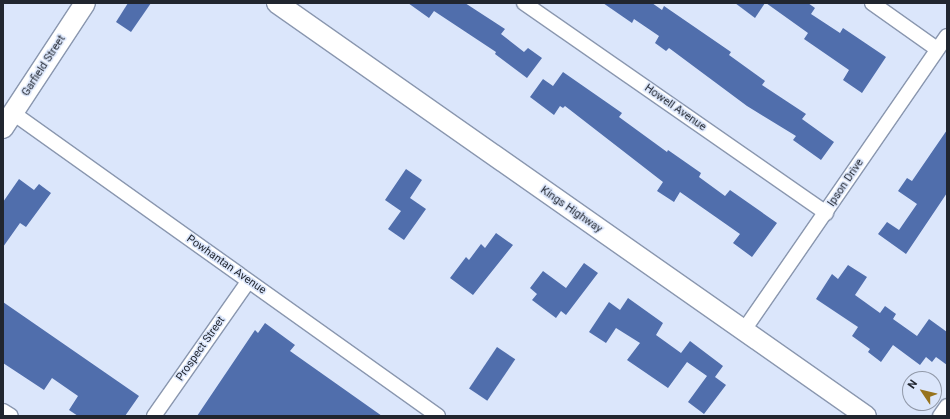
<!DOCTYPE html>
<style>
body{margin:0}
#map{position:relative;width:950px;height:419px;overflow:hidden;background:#dbe6fb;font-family:Roboto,sans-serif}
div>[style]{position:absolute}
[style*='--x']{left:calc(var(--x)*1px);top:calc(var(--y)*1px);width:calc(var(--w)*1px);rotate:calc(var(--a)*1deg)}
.building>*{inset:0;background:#506eac;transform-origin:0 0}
.roads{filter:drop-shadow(1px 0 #8a97af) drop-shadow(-1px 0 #8a97af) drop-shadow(0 1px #8a97af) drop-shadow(0 -1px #8a97af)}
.street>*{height:14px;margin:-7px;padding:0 7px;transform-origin:7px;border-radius:7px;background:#fff}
.secondary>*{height:20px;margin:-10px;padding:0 10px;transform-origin:10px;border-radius:10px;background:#fff}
span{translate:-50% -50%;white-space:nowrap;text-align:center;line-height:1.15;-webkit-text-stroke:3px #dbe6fb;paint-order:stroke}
.street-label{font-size:11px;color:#21262f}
.frame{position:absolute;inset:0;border:4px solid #21262f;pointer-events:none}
.north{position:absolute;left:902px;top:371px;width:40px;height:40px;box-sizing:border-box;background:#dbe6fb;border:1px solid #9199a9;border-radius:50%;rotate:305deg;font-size:11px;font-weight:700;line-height:16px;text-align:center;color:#21262f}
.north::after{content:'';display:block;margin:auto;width:14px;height:18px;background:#97731d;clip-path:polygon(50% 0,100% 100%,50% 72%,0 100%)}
</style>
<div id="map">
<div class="building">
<i style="clip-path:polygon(128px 3px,151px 3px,131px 32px,116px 22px)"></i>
<i style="clip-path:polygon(408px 3px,465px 3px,505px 29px,501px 34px,524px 52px,528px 48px,542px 58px,527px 78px,495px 54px,496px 52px,434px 11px,429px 18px)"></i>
<i style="clip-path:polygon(603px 3px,652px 3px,662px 10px,664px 6px,731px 52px,729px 55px,765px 81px,762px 85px,806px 114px,802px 119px,834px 142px,821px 160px,793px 140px,796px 136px,747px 106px,669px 48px,666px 51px,655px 43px,659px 36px,634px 19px,632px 23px)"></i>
<i style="clip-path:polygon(735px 3px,765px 3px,755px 18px)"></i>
<i style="clip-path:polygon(766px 3px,808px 3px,815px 8px,811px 14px,840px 33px,843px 28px,886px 57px,862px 93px,843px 80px,849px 70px,804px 39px,808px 33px)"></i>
<i style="clip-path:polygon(563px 72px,622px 113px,619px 117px,667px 152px,668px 150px,701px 173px,699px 177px,725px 196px,730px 190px,777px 223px,752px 257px,733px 243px,740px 234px,680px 192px,674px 202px,657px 191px,663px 182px,565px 106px,563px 108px,560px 106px,554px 115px,530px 97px,543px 79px,553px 86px)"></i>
<i style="clip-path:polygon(947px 130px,947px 193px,906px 254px,878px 234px,887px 222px,899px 230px,917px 204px,898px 191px,907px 178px,912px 181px)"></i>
<i style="clip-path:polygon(406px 169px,422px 180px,410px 198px,426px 209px,404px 240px,388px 229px,401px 211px,385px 200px)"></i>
<i style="clip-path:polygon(19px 179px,34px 190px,39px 184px,51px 193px,26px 227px,20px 223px,3px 247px,3px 202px)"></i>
<i style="clip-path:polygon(496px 233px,513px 245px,473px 295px,450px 278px,466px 257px,469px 260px,481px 244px,485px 248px)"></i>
<i style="clip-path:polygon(584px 263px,598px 273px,566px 315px,561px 311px,556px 318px,532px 300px,537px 294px,530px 288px,543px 271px,566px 288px)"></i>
<i style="clip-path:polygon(848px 265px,867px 277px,855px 295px,880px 313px,885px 306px,896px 314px,893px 319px,917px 336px,929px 319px,947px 332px,947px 365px,936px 357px,932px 362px,926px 357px,920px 365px,893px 345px,881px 362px,868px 352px,870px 349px,852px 336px,858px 327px,816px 299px,832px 274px,838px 279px)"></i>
<i style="clip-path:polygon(628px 298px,663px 323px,656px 335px,681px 353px,690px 341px,723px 366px,715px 377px,726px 385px,704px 414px,688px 402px,707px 376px,687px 362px,668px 388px,627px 360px,640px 343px,616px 328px,606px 343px,589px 332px,609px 302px,620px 310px)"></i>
<i style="clip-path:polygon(3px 302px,139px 396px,125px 416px,78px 416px,69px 410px,78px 396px,52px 378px,44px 390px,3px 363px)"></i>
<i style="clip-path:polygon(265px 323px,295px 345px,290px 351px,382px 416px,197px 416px,255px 330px,258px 333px)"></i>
<i style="left:497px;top:347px;width:22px;height:50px;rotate:34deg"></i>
</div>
<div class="roads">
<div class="street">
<i style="--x:524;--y:3;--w:368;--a:34.8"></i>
<i style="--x:872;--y:3;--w:80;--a:35.3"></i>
<i style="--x:13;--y:113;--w:522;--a:35.49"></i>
<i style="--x:744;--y:330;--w:357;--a:-55.4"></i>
<i style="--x:3;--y:411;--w:9;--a:32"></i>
<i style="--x:154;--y:416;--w:164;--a:-55"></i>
<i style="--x:940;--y:416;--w:12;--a:-55"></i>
</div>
<div class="secondary">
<i style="--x:277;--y:3;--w:719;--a:35.04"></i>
<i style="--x:3;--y:128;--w:149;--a:-56.7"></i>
</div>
</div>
<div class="street-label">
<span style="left:44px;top:66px;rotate:-57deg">Garfield Street</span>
<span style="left:675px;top:108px;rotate:35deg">Howell Avenue</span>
<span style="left:846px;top:183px;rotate:-56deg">Ipson Drive</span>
<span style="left:571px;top:210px;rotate:35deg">Kings Highway</span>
<span style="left:226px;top:265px;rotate:35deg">Powhantan Avenue</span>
<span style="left:201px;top:349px;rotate:-55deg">Prospect Street</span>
</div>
<div class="frame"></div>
<div class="north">N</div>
</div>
